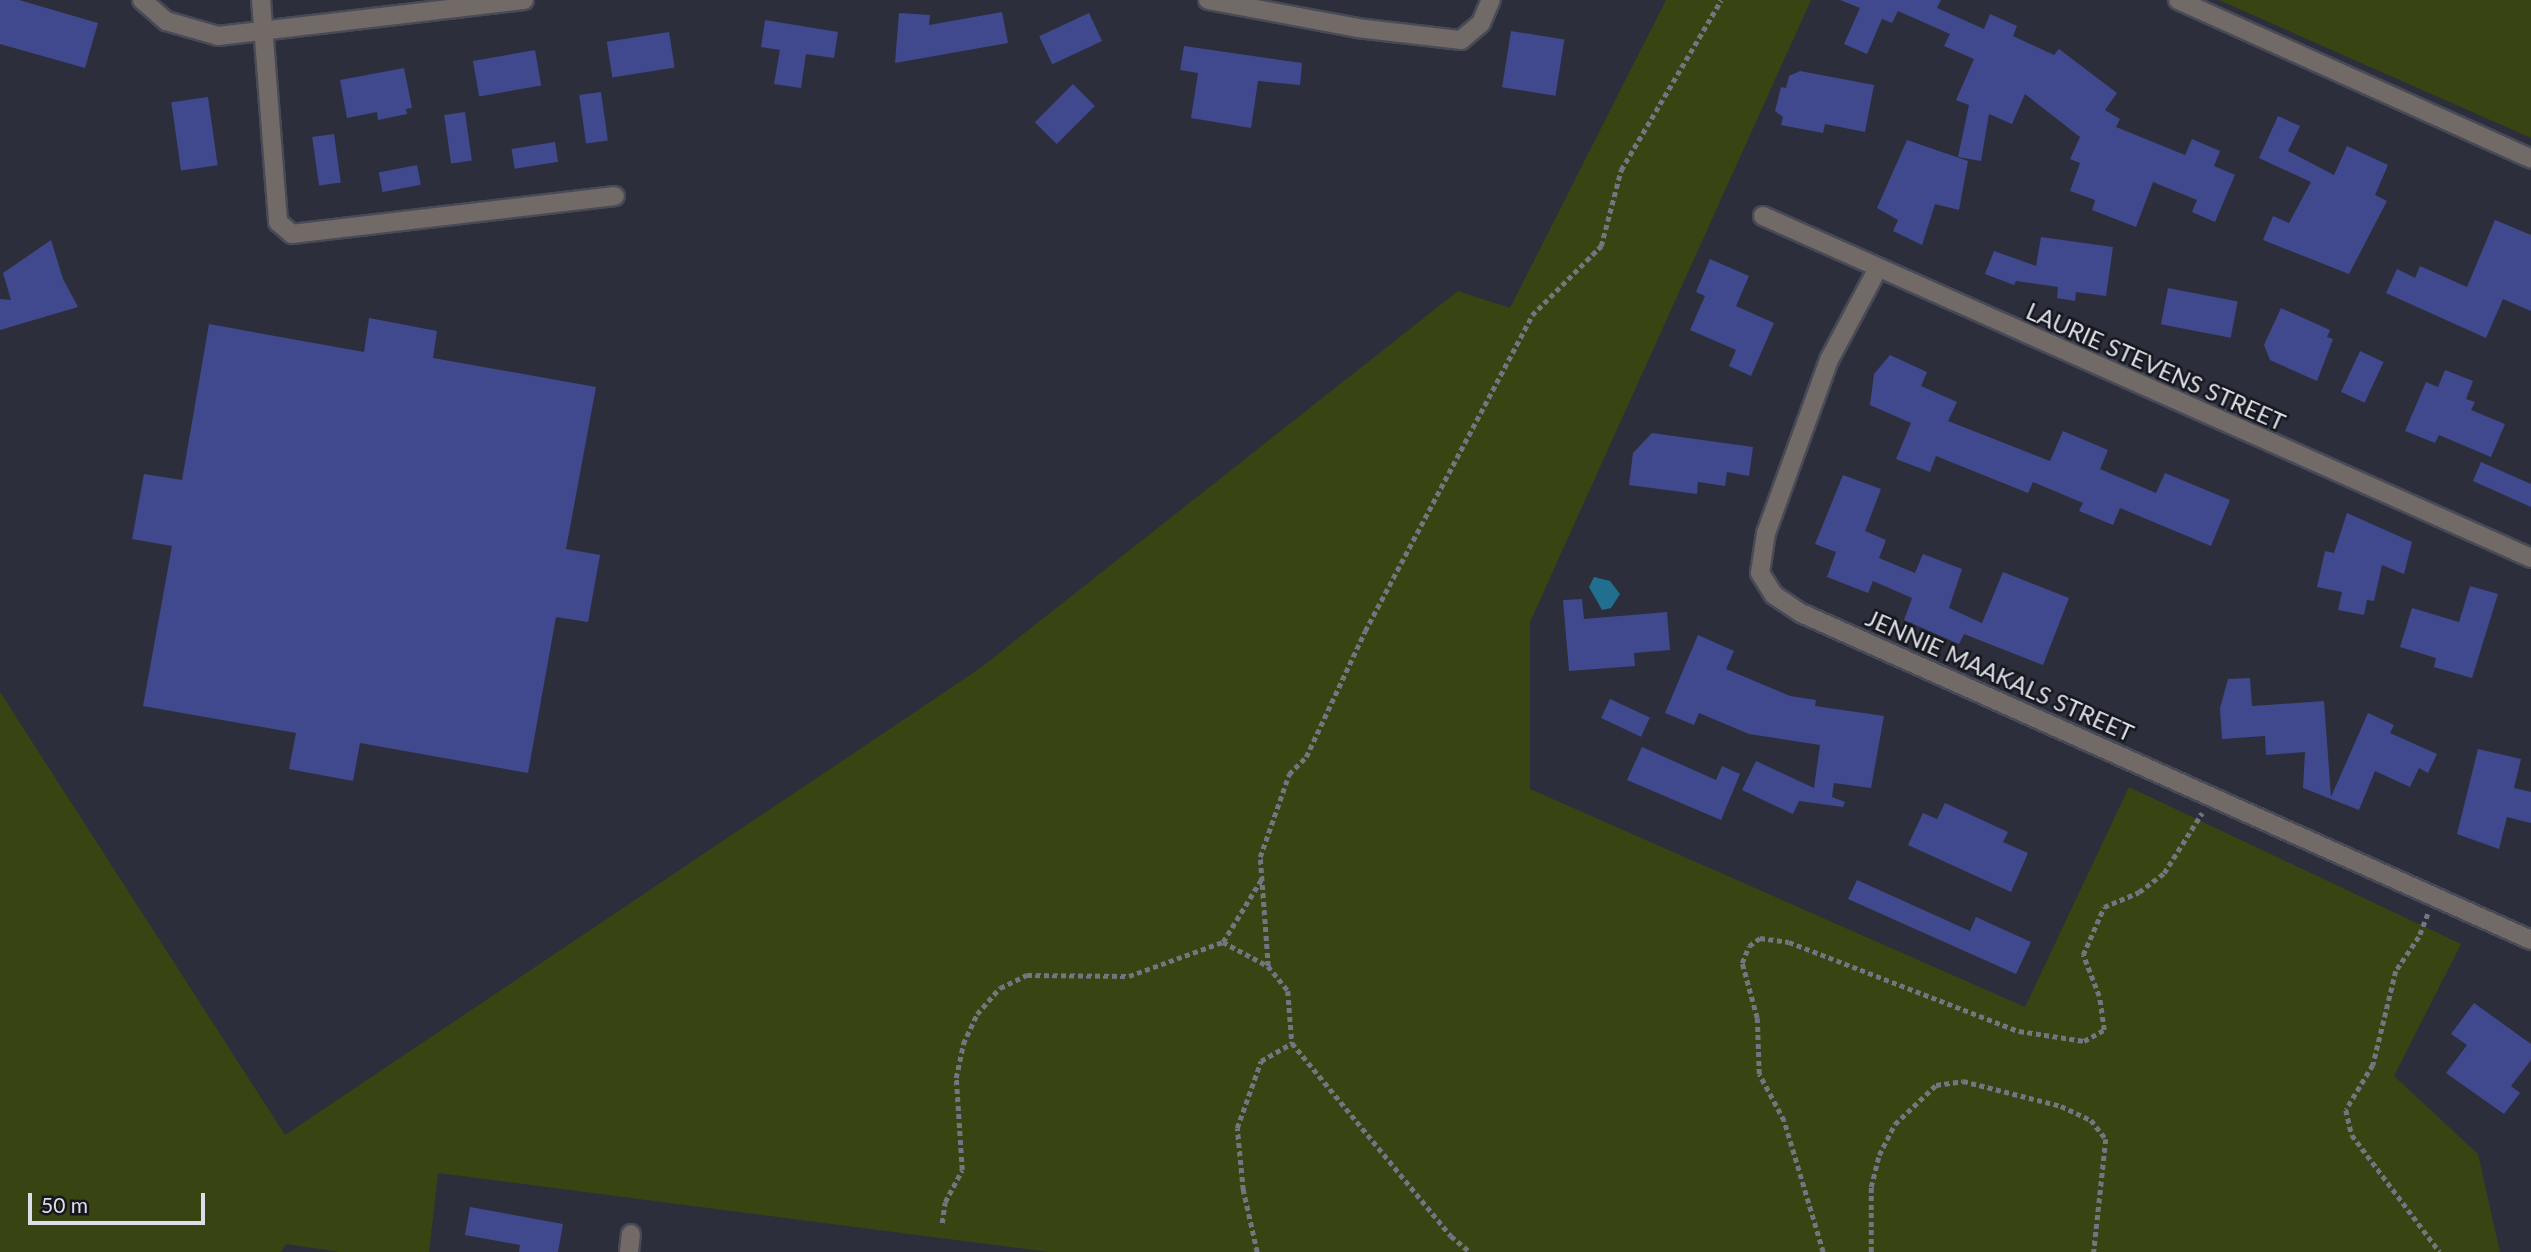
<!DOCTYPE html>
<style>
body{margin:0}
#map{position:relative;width:2531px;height:1252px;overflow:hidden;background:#2c2e3b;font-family:Lato,sans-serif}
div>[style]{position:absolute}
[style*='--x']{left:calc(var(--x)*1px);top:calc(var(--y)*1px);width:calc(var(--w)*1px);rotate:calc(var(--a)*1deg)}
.green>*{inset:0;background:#384412}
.water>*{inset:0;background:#216e8f}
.building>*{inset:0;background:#40498d;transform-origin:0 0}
.path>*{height:4.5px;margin-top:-2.25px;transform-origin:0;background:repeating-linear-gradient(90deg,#737581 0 5px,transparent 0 8.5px)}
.roads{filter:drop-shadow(2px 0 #484a57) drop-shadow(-2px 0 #484a57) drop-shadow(0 2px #484a57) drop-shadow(0 -2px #484a57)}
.minor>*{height:18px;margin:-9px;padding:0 9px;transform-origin:9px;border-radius:9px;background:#716a66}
span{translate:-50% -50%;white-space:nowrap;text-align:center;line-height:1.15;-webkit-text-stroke:5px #16171d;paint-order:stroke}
.street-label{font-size:24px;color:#dddfe8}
.scale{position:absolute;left:28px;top:1193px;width:177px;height:32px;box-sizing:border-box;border:4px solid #dddfe8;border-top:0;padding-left:9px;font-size:21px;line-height:24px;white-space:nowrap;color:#dddfe8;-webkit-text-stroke:5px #16171d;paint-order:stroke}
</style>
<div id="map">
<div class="green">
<i style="clip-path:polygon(1666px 0,1811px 0,1530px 622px,1530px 789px,2025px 1007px,2129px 787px,2461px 944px,2394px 1076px,2478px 1154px,2500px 1252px,1049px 1252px,438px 1173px,429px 1252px,340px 1252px,286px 1244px,281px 1252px,0 1252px,0 692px,285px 1135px,979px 669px,1458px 291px,1510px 308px)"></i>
<i style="clip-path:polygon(2219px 0,2531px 0,2531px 138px)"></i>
</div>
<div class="water">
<i style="clip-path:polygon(1594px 577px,1610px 581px,1620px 594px,1611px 608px,1602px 610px,1589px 587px)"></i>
</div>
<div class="building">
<i style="clip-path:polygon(0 0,19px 0,98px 23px,85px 68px,0 44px)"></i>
<i style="clip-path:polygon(1840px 0,1941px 0,1937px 8px,1984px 29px,1990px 14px,2017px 26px,2013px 36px,2054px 55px,2059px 49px,2117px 93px,2105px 110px,2120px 119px,2116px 127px,2185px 155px,2192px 139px,2220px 151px,2214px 166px,2235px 175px,2215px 222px,2192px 212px,2197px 200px,2153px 182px,2136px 227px,2092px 210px,2095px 200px,2070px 191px,2080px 163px,2070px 159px,2080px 137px,2025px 94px,2012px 124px,1989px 114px,1981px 161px,1958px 157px,1969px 105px,1956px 100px,1974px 59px,1944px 46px,1950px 34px,1898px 11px,1892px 23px,1882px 19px,1867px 54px,1844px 44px,1860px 8px)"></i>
<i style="clip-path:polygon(1002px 12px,1008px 43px,895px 63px,899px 13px,930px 15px,929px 25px)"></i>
<i style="left:1089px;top:13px;width:31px;height:55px;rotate:65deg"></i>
<i style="clip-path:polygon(765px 20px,838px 32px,834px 58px,806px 54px,801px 88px,774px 84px,780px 50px,761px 47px)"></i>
<i style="left:1511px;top:31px;width:54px;height:57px;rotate:9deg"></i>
<i style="left:669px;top:32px;width:36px;height:63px;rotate:81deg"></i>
<i style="clip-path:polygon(1184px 46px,1302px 63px,1300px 85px,1258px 81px,1251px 128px,1191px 118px,1198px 73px,1180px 70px)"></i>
<i style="left:535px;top:50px;width:36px;height:63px;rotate:80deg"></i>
<i style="clip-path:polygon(404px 68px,412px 108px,406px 109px,407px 114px,378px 120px,377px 112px,347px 118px,340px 80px)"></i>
<i style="clip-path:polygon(1800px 71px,1874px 85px,1865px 132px,1825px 124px,1823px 133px,1781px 125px,1783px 117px,1775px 111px,1781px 87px,1786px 88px,1789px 76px)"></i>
<i style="left:1073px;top:84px;width:31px;height:54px;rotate:45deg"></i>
<i style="left:601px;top:92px;width:49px;height:22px;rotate:82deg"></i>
<i style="left:208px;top:97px;width:69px;height:37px;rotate:82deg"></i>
<i style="left:465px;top:112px;width:49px;height:21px;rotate:82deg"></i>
<i style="clip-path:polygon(2278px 116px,2300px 126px,2288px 151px,2334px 175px,2347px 146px,2388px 165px,2375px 195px,2387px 201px,2349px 274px,2263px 240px,2273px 216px,2289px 223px,2311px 182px,2259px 158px)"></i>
<i style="left:334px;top:134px;width:49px;height:22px;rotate:82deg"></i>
<i style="clip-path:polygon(1907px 140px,1968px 161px,1959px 210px,1935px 204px,1922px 245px,1893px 231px,1898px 220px,1877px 208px)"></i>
<i style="left:555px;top:142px;width:20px;height:44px;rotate:81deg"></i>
<i style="left:417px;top:165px;width:20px;height:39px;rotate:79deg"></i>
<i style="clip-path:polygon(2495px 220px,2531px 235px,2531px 311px,2503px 299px,2486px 338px,2386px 293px,2397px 269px,2415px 278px,2420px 266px,2467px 287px)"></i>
<i style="clip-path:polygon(2041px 237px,2113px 247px,2106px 296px,2076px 292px,2075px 301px,2057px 298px,2058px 287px,2016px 281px,2014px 285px,1985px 274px,1994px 251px,2036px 266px)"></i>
<i style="clip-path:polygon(51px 240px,63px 279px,78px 307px,0 330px,0 299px,11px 300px,3px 273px)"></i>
<i style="clip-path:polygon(1710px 259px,1749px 276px,1736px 306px,1774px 323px,1751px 376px,1729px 366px,1736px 350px,1690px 330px,1705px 296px,1696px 292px)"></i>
<i style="left:2168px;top:288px;width:71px;height:37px;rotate:11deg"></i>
<i style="clip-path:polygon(2281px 308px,2330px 330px,2327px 337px,2333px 339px,2317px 381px,2270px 360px,2264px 345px)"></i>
<i style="clip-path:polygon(369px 318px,437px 331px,433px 358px,596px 387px,566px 549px,600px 555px,588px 622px,556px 617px,528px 773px,360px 743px,353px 781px,289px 769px,296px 733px,143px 706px,172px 546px,132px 539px,144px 474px,182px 480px,209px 324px,364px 352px)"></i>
<i style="left:2360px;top:351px;width:26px;height:45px;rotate:25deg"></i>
<i style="clip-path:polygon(1890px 355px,1927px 372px,1921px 386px,1957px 402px,1948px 421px,2050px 461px,2063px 431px,2108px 450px,2100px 469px,2156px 493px,2165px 473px,2230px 500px,2211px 546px,2120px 508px,2113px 525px,2079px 511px,2083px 503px,2033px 482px,2028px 493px,1936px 456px,1930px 472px,1896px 459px,1911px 423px,1870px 405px,1874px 374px)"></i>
<i style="clip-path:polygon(2445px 370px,2473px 381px,2466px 399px,2475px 402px,2471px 410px,2505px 424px,2491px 457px,2439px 435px,2435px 443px,2405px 431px,2426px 382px,2438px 387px)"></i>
<i style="clip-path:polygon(1652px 433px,1753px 447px,1749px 476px,1727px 472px,1725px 486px,1698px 482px,1697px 494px,1629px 485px,1633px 453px)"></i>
<i style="clip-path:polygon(2481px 462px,2531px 484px,2531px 507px,2473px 481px)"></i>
<i style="clip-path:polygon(1843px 475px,1881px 489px,1865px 531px,1886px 540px,1879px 558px,1915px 573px,1923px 554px,1962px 569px,1949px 608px,1982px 623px,2003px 572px,2069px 598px,2043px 665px,1964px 634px,1959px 644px,1904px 620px,1912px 598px,1873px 581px,1868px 593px,1827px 577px,1836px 552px,1815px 544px)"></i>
<i style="clip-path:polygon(2347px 513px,2412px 542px,2404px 574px,2382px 565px,2374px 601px,2367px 600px,2364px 615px,2338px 610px,2342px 592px,2317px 587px,2325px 551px,2334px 553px)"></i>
<i style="clip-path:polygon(2470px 586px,2498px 594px,2472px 678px,2434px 667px,2436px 658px,2400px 647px,2412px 608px,2459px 622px)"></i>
<i style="clip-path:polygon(1582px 599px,1584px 619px,1667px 612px,1670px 650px,1634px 653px,1635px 666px,1569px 671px,1563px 600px)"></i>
<i style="clip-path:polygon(1698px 635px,1734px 651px,1726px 669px,1790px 696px,1816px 700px,1815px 706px,1884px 716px,1871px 788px,1834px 783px,1832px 797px,1845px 802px,1843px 807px,1799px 801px,1793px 814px,1742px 790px,1756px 761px,1814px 788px,1820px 745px,1749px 734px,1699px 713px,1694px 725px,1665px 713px)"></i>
<i style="clip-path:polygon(2250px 678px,2252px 706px,2324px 701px,2331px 797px,2368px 713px,2394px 725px,2390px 733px,2437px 754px,2428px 773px,2419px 768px,2410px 787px,2375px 771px,2359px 810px,2303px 788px,2305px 752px,2266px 755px,2265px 736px,2222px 739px,2220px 708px,2228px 679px)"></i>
<i style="left:1610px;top:699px;width:44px;height:21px;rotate:25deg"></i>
<i style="clip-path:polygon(1642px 747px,1716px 780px,1722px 766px,1740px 774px,1721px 820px,1627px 780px)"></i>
<i style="clip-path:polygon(2478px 749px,2521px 759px,2514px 788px,2531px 792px,2531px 823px,2507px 817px,2499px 849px,2457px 834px)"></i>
<i style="clip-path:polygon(1945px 803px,2008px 832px,2003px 842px,2028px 853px,2011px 892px,1908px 845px,1923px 813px,1937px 819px)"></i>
<i style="clip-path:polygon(1857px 880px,1970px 931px,1976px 917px,2031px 942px,2016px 974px,1848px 899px)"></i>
<i style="clip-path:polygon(2474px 1003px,2531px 1044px,2531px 1060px,2511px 1086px,2520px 1093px,2504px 1114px,2446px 1073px,2467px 1045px,2451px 1034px)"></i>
<i style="clip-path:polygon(470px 1207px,563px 1224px,558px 1252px,519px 1252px,520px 1245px,465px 1235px)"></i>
</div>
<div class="path">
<i style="--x:2428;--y:914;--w:25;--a:111"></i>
<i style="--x:2419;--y:937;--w:41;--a:124.1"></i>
<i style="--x:2396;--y:971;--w:97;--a:103.7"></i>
<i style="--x:2373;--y:1065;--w:52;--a:121"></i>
<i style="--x:2346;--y:1110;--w:26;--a:77"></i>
<i style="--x:2352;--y:1135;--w:146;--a:53.1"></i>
<i style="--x:1223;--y:942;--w:73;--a:-58.5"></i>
<i style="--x:1268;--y:966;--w:109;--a:-94.2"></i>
<i style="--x:1260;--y:857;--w:88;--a:-70.7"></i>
<i style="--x:1289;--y:774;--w:24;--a:-45"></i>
<i style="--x:1306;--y:757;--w:139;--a:-64.9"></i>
<i style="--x:1365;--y:631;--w:357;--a:-62.1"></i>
<i style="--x:1532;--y:315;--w:98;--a:-45"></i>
<i style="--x:1601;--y:246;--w:79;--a:-75.3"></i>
<i style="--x:1621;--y:170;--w:197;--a:-59.5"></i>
<i style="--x:942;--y:1223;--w:21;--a:-82"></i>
<i style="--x:945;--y:1202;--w:36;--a:-62"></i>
<i style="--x:962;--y:1170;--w:92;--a:-93.7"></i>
<i style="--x:956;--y:1078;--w:35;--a:-78"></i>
<i style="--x:963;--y:1044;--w:33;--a:-65"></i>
<i style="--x:977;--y:1014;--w:35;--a:-49"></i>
<i style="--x:1000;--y:988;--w:30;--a:-26"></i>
<i style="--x:1027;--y:975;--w:102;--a:0.6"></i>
<i style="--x:1129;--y:976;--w:100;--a:-19.9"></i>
<i style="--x:1223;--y:942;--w:51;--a:28.1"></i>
<i style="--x:1268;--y:966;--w:32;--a:51"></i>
<i style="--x:1288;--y:991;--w:52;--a:85.6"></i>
<i style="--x:1292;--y:1043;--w:250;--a:50.5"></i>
<i style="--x:1451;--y:1236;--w:25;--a:40"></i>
<i style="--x:1257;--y:1252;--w:64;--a:-102.7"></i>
<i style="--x:1243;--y:1190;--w:62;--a:-95.5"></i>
<i style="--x:1237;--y:1128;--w:71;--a:-70.3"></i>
<i style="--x:1261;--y:1061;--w:36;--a:-30"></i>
<i style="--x:1823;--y:1252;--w:137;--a:-106.6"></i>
<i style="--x:1784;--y:1121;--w:53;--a:-118"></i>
<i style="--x:1759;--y:1074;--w:56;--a:-92"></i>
<i style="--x:1757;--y:1018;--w:57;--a:-105.3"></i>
<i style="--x:1742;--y:963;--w:18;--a:-68"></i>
<i style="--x:1749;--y:946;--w:14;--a:-36"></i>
<i style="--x:1760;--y:938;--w:29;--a:8"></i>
<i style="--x:1789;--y:942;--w:247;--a:21.2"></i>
<i style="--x:2019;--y:1031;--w:66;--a:8.7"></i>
<i style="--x:2084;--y:1041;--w:23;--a:-29"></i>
<i style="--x:2104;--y:1030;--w:34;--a:-98"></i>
<i style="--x:2099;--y:996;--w:44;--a:-111.3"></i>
<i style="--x:2083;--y:955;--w:52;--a:-66.4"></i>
<i style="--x:2104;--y:907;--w:38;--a:-23"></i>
<i style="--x:2139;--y:892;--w:31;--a:-37"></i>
<i style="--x:2164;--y:873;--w:71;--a:-57.7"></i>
<i style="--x:1871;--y:1252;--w:65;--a:-90"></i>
<i style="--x:1871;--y:1187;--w:33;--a:-76"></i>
<i style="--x:1879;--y:1155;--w:35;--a:-63"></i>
<i style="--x:1895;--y:1124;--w:57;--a:-43.6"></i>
<i style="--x:1936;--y:1085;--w:27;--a:-8"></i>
<i style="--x:1963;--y:1081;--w:101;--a:14.3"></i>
<i style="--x:2061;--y:1106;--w:33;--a:25"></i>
<i style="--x:2091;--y:1120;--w:24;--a:52"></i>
<i style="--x:2106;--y:1139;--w:114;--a:96.1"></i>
</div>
<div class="roads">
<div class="minor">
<i style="--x:142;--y:0;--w:32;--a:41"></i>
<i style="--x:166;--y:21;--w:54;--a:16.1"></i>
<i style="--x:218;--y:36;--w:308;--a:-6.7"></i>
<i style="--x:261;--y:0;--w:223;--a:85.6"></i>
<i style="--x:278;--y:222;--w:18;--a:41"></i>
<i style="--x:292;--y:234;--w:325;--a:-6.7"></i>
<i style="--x:1208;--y:0;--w:152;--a:10.6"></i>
<i style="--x:1357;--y:28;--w:105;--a:6.6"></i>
<i style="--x:1461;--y:40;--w:26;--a:-40"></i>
<i style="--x:1481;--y:23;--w:25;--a:-67"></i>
<i style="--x:2178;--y:0;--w:387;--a:24.2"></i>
<i style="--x:1763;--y:216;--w:841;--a:24"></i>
<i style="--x:1877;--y:270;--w:102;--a:118.1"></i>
<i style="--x:1829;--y:360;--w:184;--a:110"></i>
<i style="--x:1766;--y:533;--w:40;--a:98.5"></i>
<i style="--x:1760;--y:573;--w:26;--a:58"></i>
<i style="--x:1774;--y:595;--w:32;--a:34"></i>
<i style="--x:1801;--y:613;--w:800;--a:24.13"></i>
<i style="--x:629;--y:1252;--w:18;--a:-84"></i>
</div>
</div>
<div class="street-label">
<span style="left:2156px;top:366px;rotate:24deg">LAURIE STEVENS STREET</span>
<span style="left:2000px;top:675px;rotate:24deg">JENNIE MAAKALS STREET</span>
</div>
<div class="scale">50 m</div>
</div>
